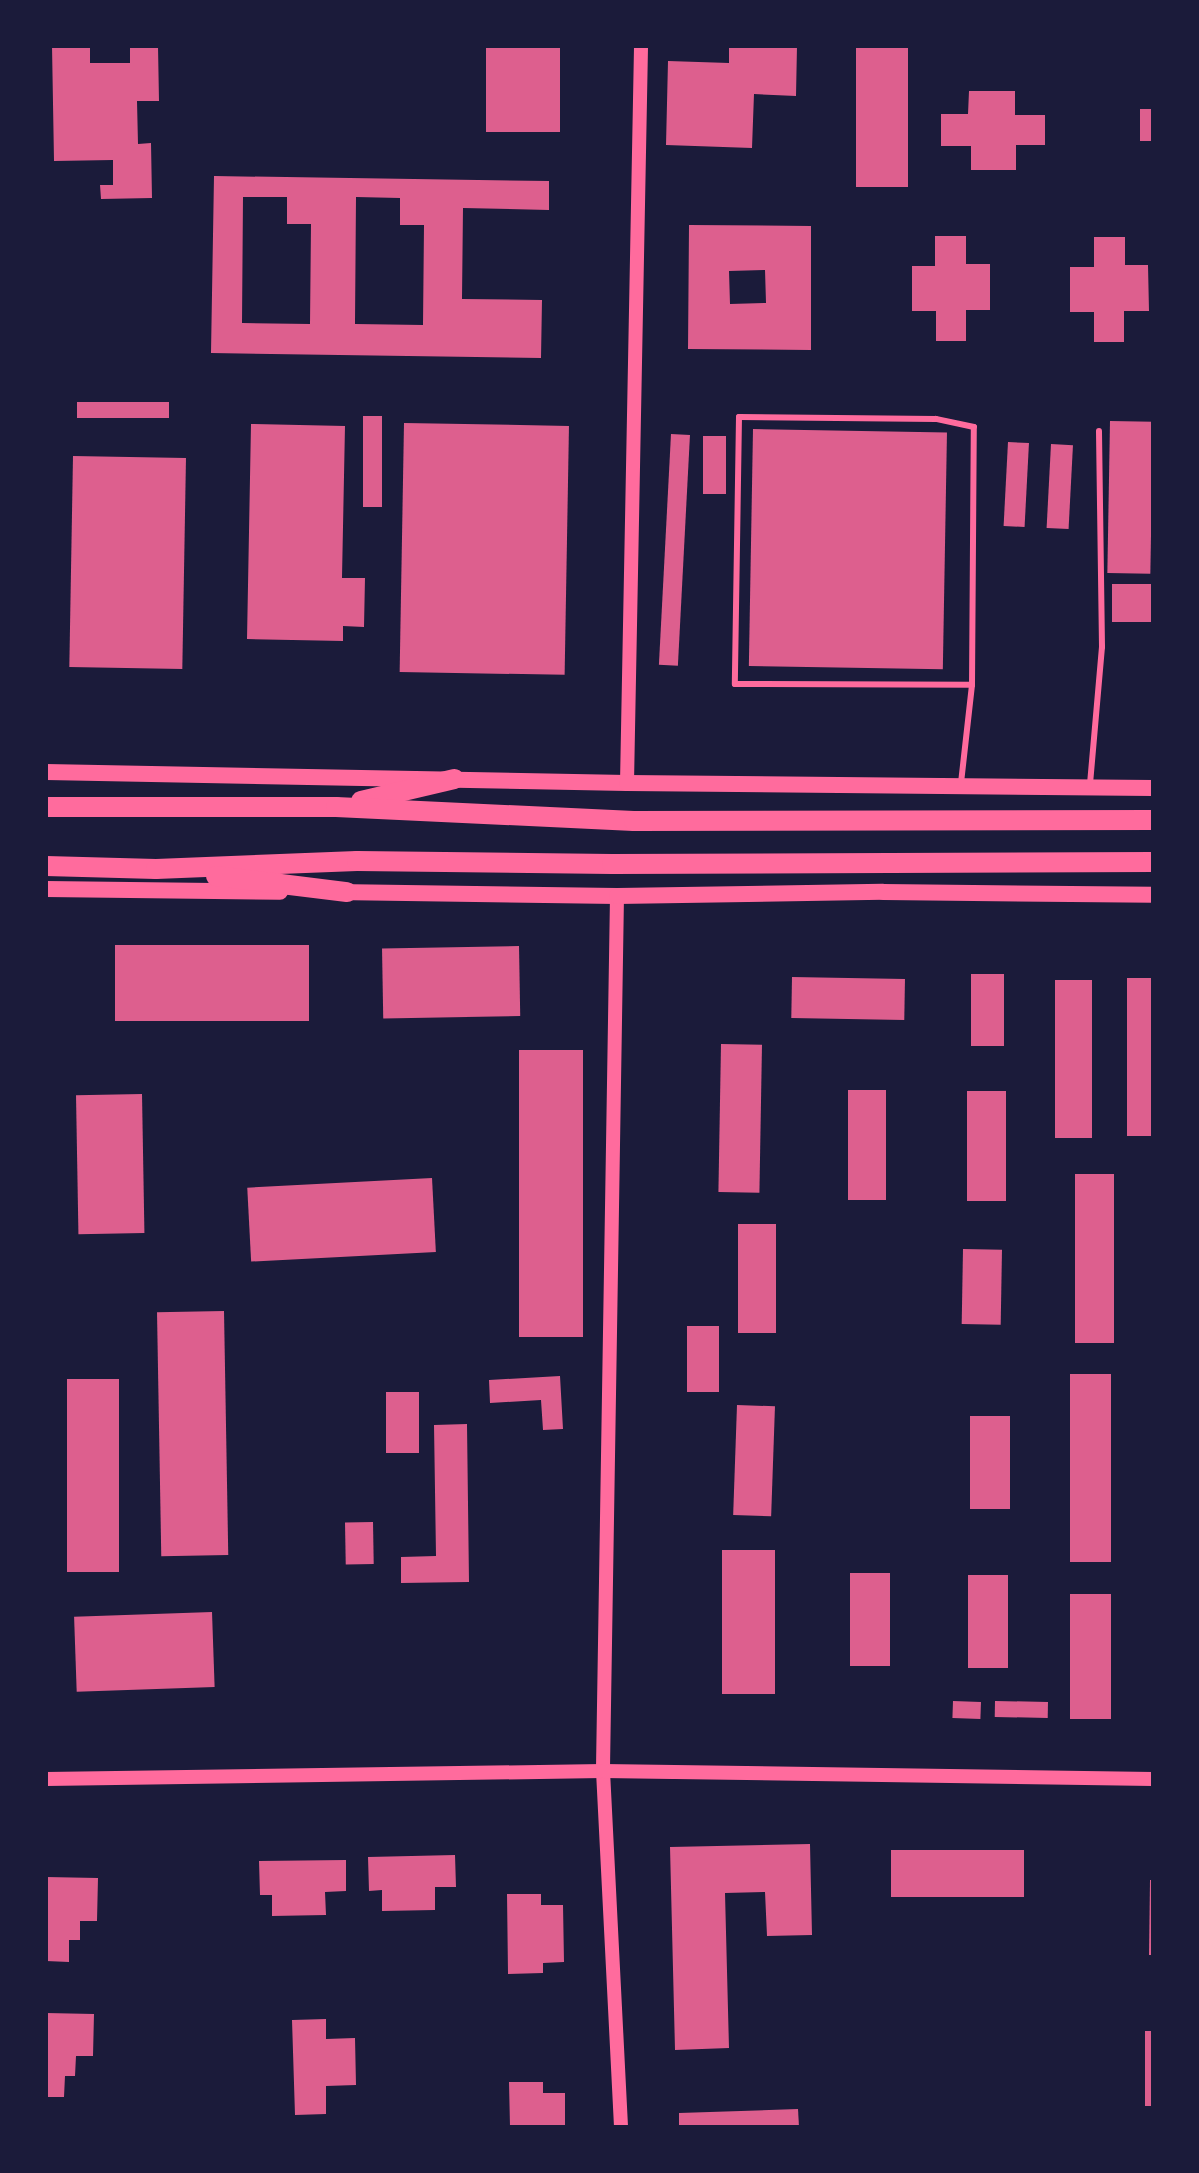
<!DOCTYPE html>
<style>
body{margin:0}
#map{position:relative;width:1199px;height:2173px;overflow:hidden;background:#1b1b3a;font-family:"PT Serif",serif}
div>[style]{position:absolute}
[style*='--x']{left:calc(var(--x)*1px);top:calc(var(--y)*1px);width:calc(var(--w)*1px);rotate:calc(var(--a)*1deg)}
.building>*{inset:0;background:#dd5f8e;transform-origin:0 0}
.service>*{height:6px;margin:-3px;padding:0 3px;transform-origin:3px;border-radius:3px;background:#ff6b9d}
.tertiary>*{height:14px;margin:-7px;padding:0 7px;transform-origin:7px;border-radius:7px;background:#ff6b9d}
.secondary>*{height:16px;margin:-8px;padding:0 8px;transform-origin:8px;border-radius:8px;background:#ff6b9d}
.trunk>*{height:20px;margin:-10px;padding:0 10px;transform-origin:10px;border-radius:10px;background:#ff6b9d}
span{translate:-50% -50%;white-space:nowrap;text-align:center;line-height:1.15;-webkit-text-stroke:8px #1b1b3a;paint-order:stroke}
.frame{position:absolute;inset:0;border:48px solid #1b1b3a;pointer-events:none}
</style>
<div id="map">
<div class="building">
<i style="clip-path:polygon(52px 46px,90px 46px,90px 63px,130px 63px,130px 46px,158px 46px,159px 101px,137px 101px,138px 144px,151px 143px,152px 198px,101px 199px,100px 185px,113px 185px,113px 160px,54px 161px)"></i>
<i style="left:486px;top:46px;width:74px;height:86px"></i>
<i style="clip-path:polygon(729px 46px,797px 46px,796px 96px,754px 94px,752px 148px,666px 145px,668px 61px,729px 63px)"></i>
<i style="left:856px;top:46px;width:52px;height:141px"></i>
<i style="clip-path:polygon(969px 91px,1015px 91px,1015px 115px,1045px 115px,1045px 145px,1016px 145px,1016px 170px,971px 170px,971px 146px,941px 146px,941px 114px,968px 114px)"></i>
<i style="left:1140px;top:109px;width:13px;height:32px"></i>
<i style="clip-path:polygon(evenodd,214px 176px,549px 181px,549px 210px,463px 208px,462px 299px,542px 300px,541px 358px,211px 353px,214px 176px,243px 197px,287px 197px,287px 224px,311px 224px,310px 324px,242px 323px,243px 197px,214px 176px,356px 197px,400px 198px,400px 225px,424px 225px,423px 325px,355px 324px,356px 197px)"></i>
<i style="clip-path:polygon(evenodd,689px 225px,811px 226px,811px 350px,688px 349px,689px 225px,765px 270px,766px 303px,730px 304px,729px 271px,765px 270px)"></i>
<i style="clip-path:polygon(935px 236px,966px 236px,966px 264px,990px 264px,990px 310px,966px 310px,966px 341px,936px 341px,936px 311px,912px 311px,912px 266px,935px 266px)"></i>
<i style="clip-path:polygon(1094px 237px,1125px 237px,1125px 265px,1148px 265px,1149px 311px,1124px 311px,1124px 342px,1094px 342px,1094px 312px,1070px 312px,1070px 267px,1094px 267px)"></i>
<i style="left:77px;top:402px;width:92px;height:16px"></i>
<i style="left:363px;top:416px;width:19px;height:91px"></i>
<i style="left:1110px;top:421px;width:43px;height:152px;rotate:1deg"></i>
<i style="left:404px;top:423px;width:165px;height:249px;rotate:1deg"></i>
<i style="clip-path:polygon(251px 424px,345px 426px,342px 578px,365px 578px,364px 627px,343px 626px,343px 641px,247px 639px)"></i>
<i style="left:753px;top:429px;width:194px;height:237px;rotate:1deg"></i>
<i style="left:671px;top:434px;width:19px;height:231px;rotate:3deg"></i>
<i style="left:703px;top:436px;width:23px;height:58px"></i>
<i style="left:1008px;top:442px;width:21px;height:84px;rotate:3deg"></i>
<i style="left:1051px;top:444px;width:22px;height:84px;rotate:3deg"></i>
<i style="left:73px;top:456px;width:113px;height:211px;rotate:1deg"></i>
<i style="left:1112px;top:584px;width:41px;height:38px"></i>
<i style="left:309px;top:945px;width:76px;height:194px;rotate:90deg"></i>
<i style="left:519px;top:946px;width:70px;height:137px;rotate:89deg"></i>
<i style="left:971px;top:974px;width:33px;height:72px"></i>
<i style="left:792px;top:977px;width:113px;height:41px;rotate:1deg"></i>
<i style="left:1127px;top:978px;width:26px;height:158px"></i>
<i style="left:1055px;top:980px;width:37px;height:158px"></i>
<i style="left:721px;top:1044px;width:41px;height:148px;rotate:1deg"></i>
<i style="left:519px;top:1050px;width:64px;height:287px"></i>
<i style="left:848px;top:1090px;width:38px;height:110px"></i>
<i style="left:967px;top:1091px;width:39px;height:110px"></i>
<i style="left:142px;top:1094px;width:139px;height:66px;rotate:89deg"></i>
<i style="left:1075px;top:1174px;width:39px;height:169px"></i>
<i style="left:432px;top:1178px;width:74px;height:185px;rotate:87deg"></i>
<i style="left:738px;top:1224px;width:38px;height:109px"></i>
<i style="left:963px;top:1249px;width:39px;height:75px;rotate:1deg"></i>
<i style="left:224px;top:1311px;width:244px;height:67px;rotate:89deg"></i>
<i style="left:687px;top:1326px;width:32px;height:66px"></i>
<i style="left:1070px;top:1374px;width:41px;height:188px"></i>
<i style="clip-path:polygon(560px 1376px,563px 1429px,543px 1430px,541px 1400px,490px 1403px,489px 1380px)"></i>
<i style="left:67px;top:1379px;width:52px;height:193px"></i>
<i style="left:419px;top:1392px;width:61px;height:33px;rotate:90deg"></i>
<i style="left:737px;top:1405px;width:38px;height:110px;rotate:2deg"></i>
<i style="left:970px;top:1416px;width:40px;height:93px"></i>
<i style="clip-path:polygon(467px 1424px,469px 1582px,401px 1583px,401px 1557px,436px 1556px,434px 1425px)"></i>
<i style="left:373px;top:1522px;width:42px;height:28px;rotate:89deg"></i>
<i style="left:722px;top:1550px;width:53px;height:144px"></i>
<i style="left:890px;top:1573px;width:93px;height:40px;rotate:90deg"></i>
<i style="left:968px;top:1575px;width:40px;height:93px"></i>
<i style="left:1070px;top:1594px;width:41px;height:125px"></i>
<i style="left:212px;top:1612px;width:75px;height:138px;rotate:88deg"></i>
<i style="left:953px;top:1701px;width:28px;height:17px;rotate:2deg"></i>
<i style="left:995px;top:1701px;width:53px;height:16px;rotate:1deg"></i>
<i style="clip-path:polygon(810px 1844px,812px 1935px,767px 1936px,765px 1892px,725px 1893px,729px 2048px,675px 2050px,670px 1847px)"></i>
<i style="left:1024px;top:1850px;width:47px;height:133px;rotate:90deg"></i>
<i style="clip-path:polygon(455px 1855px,456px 1887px,435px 1887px,435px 1910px,382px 1911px,382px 1890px,369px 1891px,368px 1857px)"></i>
<i style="clip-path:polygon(346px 1860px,346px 1891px,325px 1892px,326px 1915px,272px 1916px,272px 1895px,260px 1895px,259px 1861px)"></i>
<i style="clip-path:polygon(46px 1877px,98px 1878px,97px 1921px,80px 1921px,80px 1940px,69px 1940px,69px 1962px,46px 1961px)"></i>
<i style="clip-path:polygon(1150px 1880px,1153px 1880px,1153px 1955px,1149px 1955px)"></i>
<i style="clip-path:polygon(507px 1894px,541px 1894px,541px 1905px,563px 1905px,564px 1962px,543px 1963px,543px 1973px,508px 1974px)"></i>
<i style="clip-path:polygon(46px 2013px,94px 2014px,93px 2056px,76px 2056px,75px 2076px,65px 2076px,64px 2097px,46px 2097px)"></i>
<i style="clip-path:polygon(326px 2019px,326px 2039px,355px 2038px,356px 2085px,326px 2086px,326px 2114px,295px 2115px,292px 2020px)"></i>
<i style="left:1145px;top:2031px;width:8px;height:75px"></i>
<i style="clip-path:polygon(509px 2082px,543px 2082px,543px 2093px,565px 2093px,565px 2127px,510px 2127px)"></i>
<i style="clip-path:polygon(798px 2109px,799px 2127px,679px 2127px,679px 2113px)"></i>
</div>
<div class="service">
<i style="--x:961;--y:783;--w:99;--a:-83.6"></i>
<i style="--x:972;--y:685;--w:258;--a:-89.6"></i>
<i style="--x:974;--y:427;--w:39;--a:-168"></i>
<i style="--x:936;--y:419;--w:197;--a:-179.4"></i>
<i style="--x:739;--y:417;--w:267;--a:90.9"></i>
<i style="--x:735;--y:684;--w:237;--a:0.2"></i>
<i style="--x:1090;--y:784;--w:138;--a:-85"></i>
<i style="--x:1102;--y:647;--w:216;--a:-90.8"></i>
</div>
<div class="tertiary">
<i style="--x:627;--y:783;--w:737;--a:-88.91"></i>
<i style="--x:617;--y:896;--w:875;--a:90.92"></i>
<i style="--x:603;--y:1771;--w:356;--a:87.1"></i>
<i style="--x:46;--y:1779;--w:557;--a:-0.82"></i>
<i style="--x:603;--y:1771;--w:550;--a:0.83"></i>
</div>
<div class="secondary">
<i style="--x:46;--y:772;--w:581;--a:1.08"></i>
<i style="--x:627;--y:783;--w:526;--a:0.54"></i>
<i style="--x:46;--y:889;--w:234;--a:0.7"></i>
<i style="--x:336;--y:892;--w:281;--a:0.8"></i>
<i style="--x:617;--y:896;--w:266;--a:-0.9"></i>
<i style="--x:883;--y:892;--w:270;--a:0.6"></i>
</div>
<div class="trunk">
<i style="--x:361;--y:801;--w:96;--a:-13.3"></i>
<i style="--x:46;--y:807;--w:290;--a:0"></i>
<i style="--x:336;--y:807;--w:298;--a:2.7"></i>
<i style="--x:634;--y:821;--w:519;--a:-0.11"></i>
<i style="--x:46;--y:866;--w:110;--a:1.6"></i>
<i style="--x:156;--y:869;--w:201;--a:-2.3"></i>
<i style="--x:357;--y:861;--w:255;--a:0.7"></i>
<i style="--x:612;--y:864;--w:541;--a:-0.21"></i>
<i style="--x:216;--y:876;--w:132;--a:7"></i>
</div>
<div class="frame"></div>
</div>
